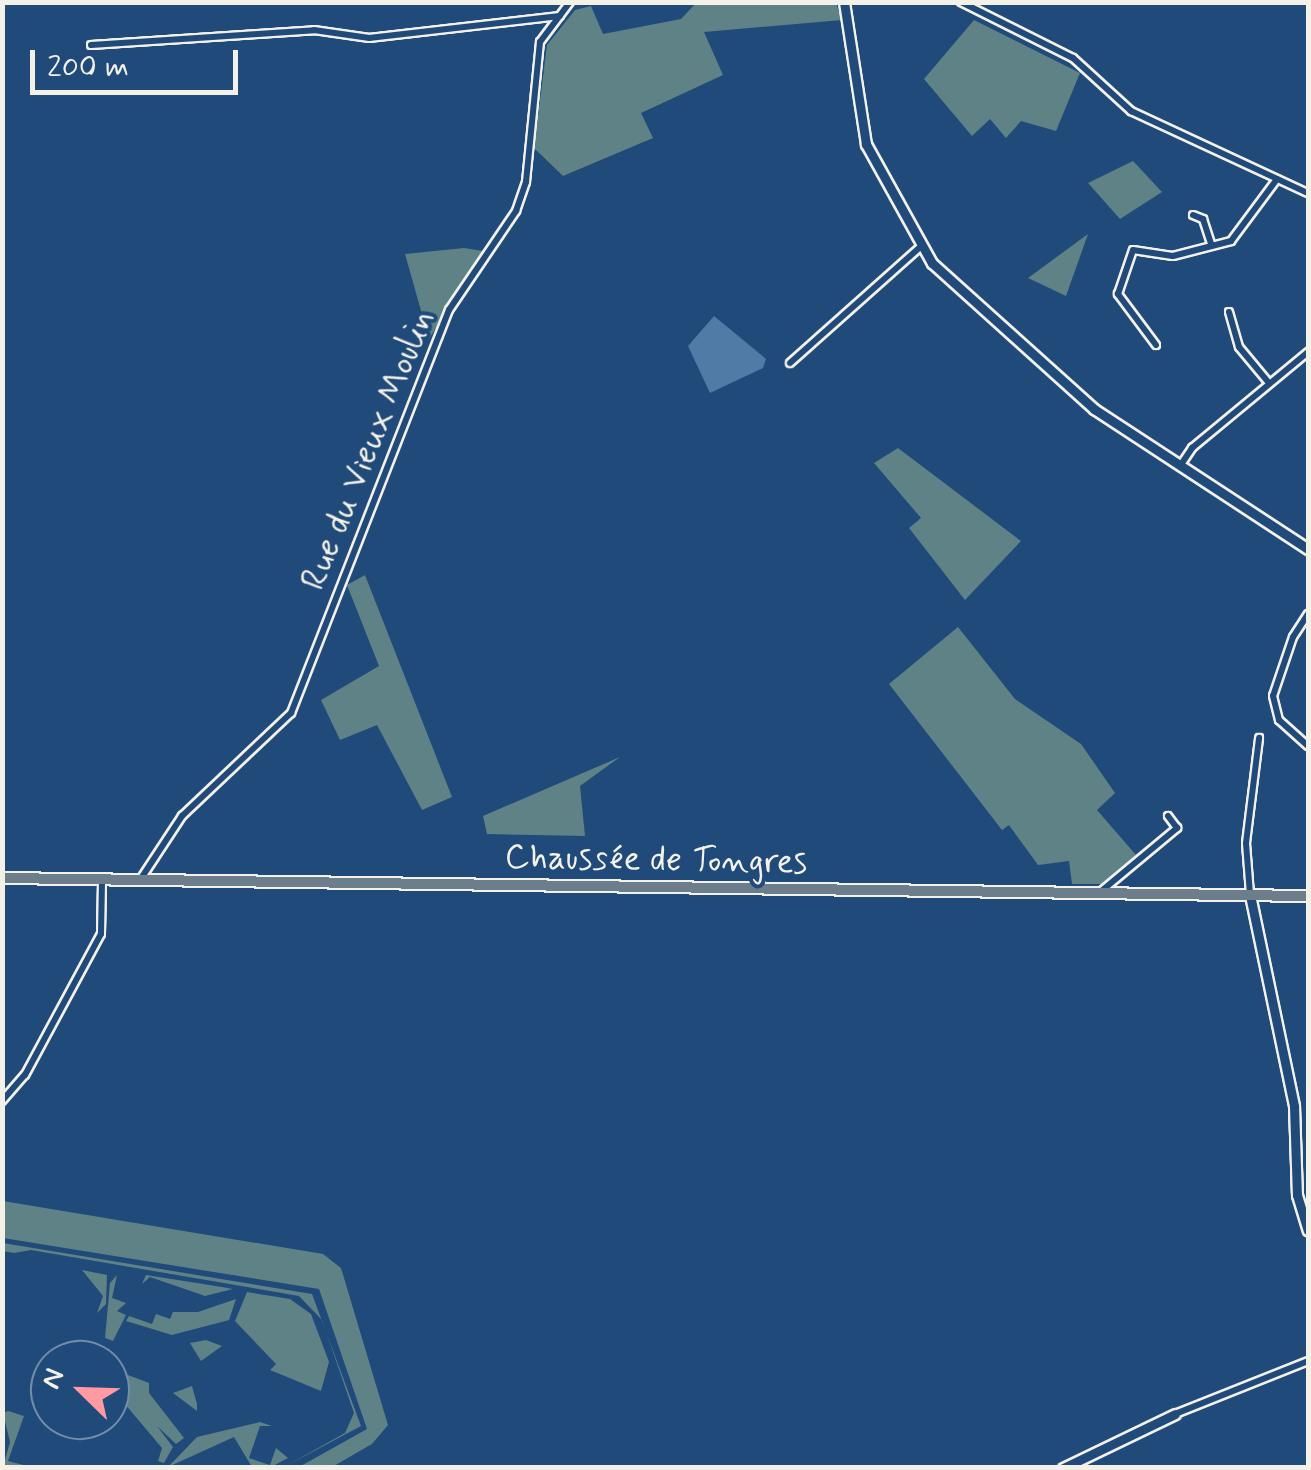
<!DOCTYPE html>
<meta charset="utf-8">
<style>
body{margin:0}
#map{position:relative;width:1311px;height:1470px;overflow:hidden;background:#1f4a7a;font-family:Mynerve,sans-serif}
div>[style]{position:absolute}
[style*='--x']{left:calc(var(--x)*1px);top:calc(var(--y)*1px);width:calc(var(--w)*1px);rotate:calc(var(--a)*1deg)}
.green>*{inset:0;background:#5e8286}
.water>*{inset:0;background:#507ba6}
.roads{filter:drop-shadow(2px 0 #f4f1e8) drop-shadow(-2px 0 #f4f1e8) drop-shadow(0 2px #f4f1e8) drop-shadow(0 -2px #f4f1e8)}
.street>*{height:6px;margin:-3px;padding:0 3px;transform-origin:3px;border-radius:3px;background:#1f4a7a}
.secondary>*{height:9px;margin:-4.5px;padding:0 4.5px;transform-origin:4.5px;border-radius:4.5px;background:#1f4a7a}
.primary>*{height:10px;margin:-5px;padding:0 5px;transform-origin:5px;border-radius:5px;background:#6c7d8c}
span{translate:-50% -50%;white-space:nowrap;text-align:center;line-height:1.15;-webkit-text-stroke:8px #1f4a7a;paint-order:stroke}
.street-label{font-size:35px;color:#f4f1e8}
.frame{position:absolute;inset:0;border:5px solid #f4f1e8;pointer-events:none}
.north{position:absolute;left:30px;top:1340px;width:100px;height:100px;box-sizing:border-box;background:#1f4a7a;border:2px solid #748da6;border-radius:50%;rotate:293deg;font-size:28px;font-weight:700;line-height:40px;text-align:center;color:#f4f1e8}
.north::after{content:'';display:block;margin:auto;width:35px;height:45px;background:#ff9aa2;clip-path:polygon(50% 0,100% 100%,50% 72%,0 100%)}
.scale{position:absolute;left:30px;top:50px;width:208px;height:45px;box-sizing:border-box;border:5px solid #f4f1e8;border-top:0;padding-left:12px;font-size:30px;line-height:35px;white-space:nowrap;color:#f4f1e8;-webkit-text-stroke:8px #1f4a7a;paint-order:stroke}
</style>
<div id="map">
<div class="green">
<i style="clip-path:polygon(696px 3px,836px 3px,842px 20px,704px 32px,723px 75px,641px 113px,653px 138px,563px 176px,534px 148px,547px 45px,575px 10px,591px 6px,603px 34px,681px 19px)"></i>
<i style="clip-path:polygon(974px 20px,1080px 73px,1056px 131px,1021px 121px,1006px 138px,990px 119px,972px 136px,924px 79px)"></i>
<i style="clip-path:polygon(1133px 161px,1162px 192px,1120px 219px,1088px 183px)"></i>
<i style="clip-path:polygon(1088px 234px,1066px 296px,1028px 278px)"></i>
<i style="clip-path:polygon(464px 248px,483px 251px,429px 339px,405px 254px)"></i>
<i style="clip-path:polygon(898px 448px,1021px 541px,965px 600px,909px 528px,921px 518px,874px 463px)"></i>
<i style="clip-path:polygon(365px 575px,452px 797px,422px 810px,377px 725px,340px 740px,321px 700px,379px 666px,347px 585px)"></i>
<i style="clip-path:polygon(958px 627px,1015px 699px,1081px 744px,1115px 793px,1097px 810px,1136px 855px,1101px 884px,1072px 884px,1069px 861px,1038px 865px,1009px 825px,1002px 830px,889px 684px)"></i>
<i style="clip-path:polygon(620px 757px,580px 786px,585px 836px,487px 834px,483px 816px)"></i>
<i style="clip-path:polygon(3px 1201px,323px 1254px,341px 1268px,388px 1425px,372px 1444px,332px 1467px,299px 1467px,367px 1429px,319px 1289px,3px 1238px)"></i>
<i style="clip-path:polygon(3px 1243px,312px 1294px,361px 1426px,284px 1467px,345px 1433px,354px 1413px,322px 1320px,299px 1296px,31px 1250px,14px 1253px,3px 1251px)"></i>
<i style="clip-path:polygon(82px 1270px,107px 1275px,106px 1304px,97px 1313px,103px 1296px)"></i>
<i style="clip-path:polygon(117px 1275px,112px 1298px,126px 1303px,117px 1311px,126px 1315px,113px 1341px,105px 1338px,110px 1283px)"></i>
<i style="clip-path:polygon(146px 1275px,222px 1287px,233px 1289px,205px 1296px,150px 1277px,142px 1284px)"></i>
<i style="clip-path:polygon(247px 1292px,290px 1299px,311px 1314px,329px 1362px,321px 1391px,270px 1370px,276px 1364px,235px 1321px)"></i>
<i style="clip-path:polygon(236px 1299px,229px 1320px,172px 1335px,126px 1321px,129px 1316px,152px 1324px,156px 1314px,170px 1319px,173px 1312px,198px 1312px)"></i>
<i style="clip-path:polygon(206px 1340px,222px 1346px,201px 1361px,190px 1343px)"></i>
<i style="clip-path:polygon(128px 1375px,149px 1383px,149px 1393px,184px 1438px,176px 1444px,157px 1426px,173px 1447px,164px 1463px,158px 1461px,162px 1448px,118px 1396px)"></i>
<i style="clip-path:polygon(192px 1386px,197px 1404px,197px 1411px,173px 1393px)"></i>
<i style="clip-path:polygon(8px 1411px,24px 1416px,8px 1461px,31px 1467px,3px 1467px,10px 1442px,3px 1413px)"></i>
<i style="clip-path:polygon(260px 1422px,272px 1426px,260px 1426px,249px 1458px,270px 1465px,276px 1448px,288px 1458px,271px 1467px,252px 1467px,234px 1437px,168px 1467px,197px 1437px)"></i>
</div>
<div class="water">
<i style="clip-path:polygon(714px 316px,766px 359px,763px 368px,710px 393px,688px 346px)"></i>
</div>
<div class="roads">
<div class="street">
<i style="--x:961;--y:2;--w:125;--a:26.6"></i>
<i style="--x:1073;--y:58;--w:79;--a:42.4"></i>
<i style="--x:1131;--y:111;--w:195;--a:24.9"></i>
<i style="--x:91;--y:45;--w:224;--a:-3.8"></i>
<i style="--x:314;--y:30;--w:56;--a:8.3"></i>
<i style="--x:369;--y:38;--w:192;--a:-6.6"></i>
<i style="--x:1193;--y:215;--w:11;--a:22"></i>
<i style="--x:1203;--y:219;--w:28;--a:72"></i>
<i style="--x:1229;--y:312;--w:36;--a:74"></i>
<i style="--x:1239;--y:347;--w:47;--a:50.2"></i>
<i style="--x:1156;--y:345;--w:64;--a:-126.7"></i>
<i style="--x:1118;--y:294;--w:46;--a:-71.2"></i>
<i style="--x:1133;--y:250;--w:40;--a:8.5"></i>
<i style="--x:1173;--y:256;--w:60;--a:-14.5"></i>
<i style="--x:1231;--y:241;--w:77;--a:-53.4"></i>
<i style="--x:790;--y:363;--w:174;--a:-41.7"></i>
<i style="--x:1180;--y:466;--w:22;--a:-56"></i>
<i style="--x:1192;--y:448;--w:151;--a:-39.6"></i>
<i style="--x:1308;--y:614;--w:27;--a:123"></i>
<i style="--x:1293;--y:637;--w:62;--a:108.7"></i>
<i style="--x:1273;--y:696;--w:25;--a:76"></i>
<i style="--x:1279;--y:720;--w:39;--a:42"></i>
<i style="--x:140;--y:880;--w:77;--a:-56.7"></i>
<i style="--x:182;--y:816;--w:150;--a:-43.4"></i>
<i style="--x:291;--y:713;--w:433;--a:-68.6"></i>
<i style="--x:449;--y:310;--w:120;--a:-55.9"></i>
<i style="--x:516;--y:211;--w:31;--a:-71"></i>
<i style="--x:526;--y:182;--w:141;--a:-84.3"></i>
<i style="--x:540;--y:42;--w:50;--a:-53.1"></i>
<i style="--x:1099;--y:893;--w:102;--a:-39.8"></i>
<i style="--x:1177;--y:828;--w:15;--a:-127"></i>
<i style="--x:1250;--y:894;--w:51;--a:-94.5"></i>
<i style="--x:1246;--y:843;--w:106;--a:-82.9"></i>
<i style="--x:2;--y:1101;--w:35;--a:-49"></i>
<i style="--x:25;--y:1075;--w:160;--a:-61.7"></i>
<i style="--x:101;--y:934;--w:54;--a:-88.9"></i>
<i style="--x:1175;--y:1414;--w:143;--a:-21.7"></i>
</div>
<div class="secondary">
<i style="--x:844;--y:2;--w:144;--a:81.2"></i>
<i style="--x:866;--y:144;--w:136;--a:61"></i>
<i style="--x:932;--y:263;--w:218;--a:42"></i>
<i style="--x:1094;--y:409;--w:256;--a:33.2"></i>
<i style="--x:1250;--y:895;--w:216;--a:78.2"></i>
<i style="--x:1294;--y:1106;--w:89;--a:88.1"></i>
<i style="--x:1297;--y:1195;--w:37;--a:73"></i>
<i style="--x:1063;--y:1468;--w:124;--a:-25.7"></i>
</div>
<div class="primary">
<i style="--x:2;--y:878;--w:1306;--a:0.79"></i>
</div>
</div>
<div class="street-label">
<span style="left:368px;top:450px;rotate:-68deg">Rue du Vieux Moulin</span>
<span style="left:656px;top:860px;rotate:1deg">Chaussée de Tongres</span>
</div>
<div class="frame"></div>
<div class="north">N</div>
<div class="scale">200 m</div>
</div>
